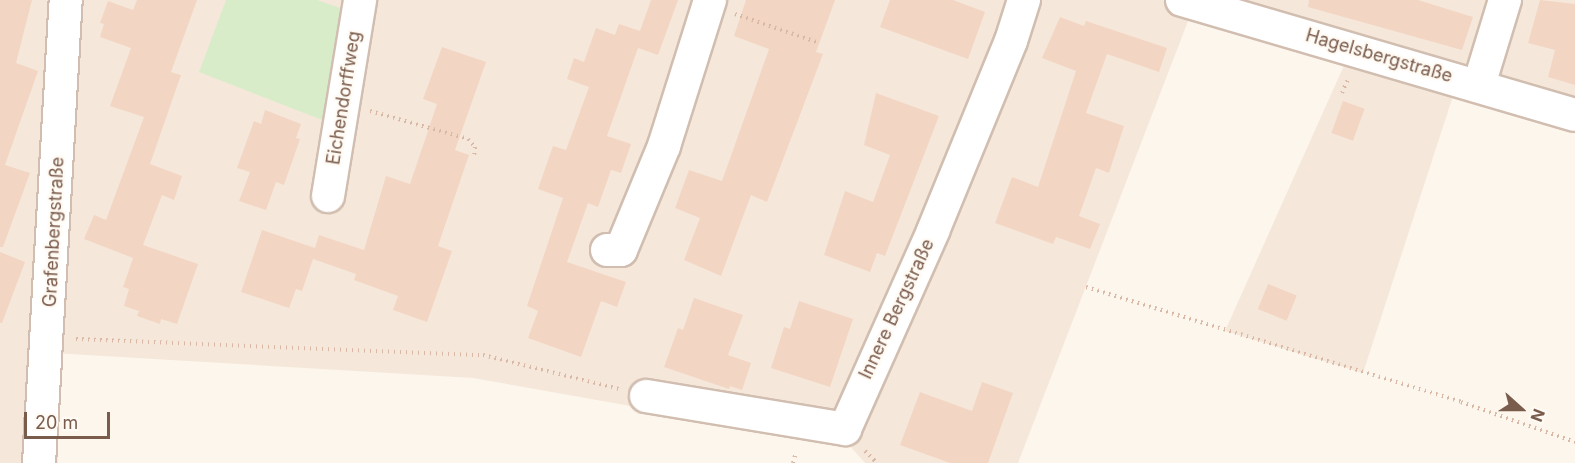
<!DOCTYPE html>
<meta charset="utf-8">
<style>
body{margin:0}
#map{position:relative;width:1575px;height:463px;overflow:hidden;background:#fdf6ec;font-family:Inter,sans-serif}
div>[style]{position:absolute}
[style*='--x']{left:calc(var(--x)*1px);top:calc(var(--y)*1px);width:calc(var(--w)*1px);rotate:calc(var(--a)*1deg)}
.residential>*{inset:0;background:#f5e8da}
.green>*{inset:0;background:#d8ecc9}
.building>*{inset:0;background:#f3d5c3;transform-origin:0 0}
.path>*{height:4px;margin-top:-2px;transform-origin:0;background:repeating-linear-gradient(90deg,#d9b8a5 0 1.5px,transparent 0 6px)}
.roads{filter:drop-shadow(2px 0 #d1beb0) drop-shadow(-2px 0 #d1beb0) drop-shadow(0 2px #d1beb0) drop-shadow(0 -2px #d1beb0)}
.street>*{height:32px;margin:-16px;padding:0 16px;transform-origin:16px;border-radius:16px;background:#fff}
span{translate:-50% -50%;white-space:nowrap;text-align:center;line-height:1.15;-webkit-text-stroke:4.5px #fffaf3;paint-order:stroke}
.street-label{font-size:18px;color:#7a5c4d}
.north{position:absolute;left:1491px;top:379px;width:60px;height:60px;-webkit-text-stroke:4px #fffaf3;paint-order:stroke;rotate:111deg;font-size:16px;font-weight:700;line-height:24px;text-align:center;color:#7a5c4d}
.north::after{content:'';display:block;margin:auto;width:21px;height:27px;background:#7a5c4d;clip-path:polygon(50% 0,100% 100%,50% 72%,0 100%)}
.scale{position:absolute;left:24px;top:412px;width:86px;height:27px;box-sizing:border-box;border:3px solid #7a5c4d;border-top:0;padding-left:8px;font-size:18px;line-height:21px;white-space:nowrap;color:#7a5c4d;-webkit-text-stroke:4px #fffaf3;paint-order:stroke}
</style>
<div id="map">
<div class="residential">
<i style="clip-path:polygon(0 0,1575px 0,1575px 130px,1454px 93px,1363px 373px,1225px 331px,1346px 61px,1190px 16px,1018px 463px,865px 463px,849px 445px,473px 378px,52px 353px,58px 463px,0 463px)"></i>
</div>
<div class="green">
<i style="clip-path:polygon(226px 0,317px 0,349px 11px,330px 123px,199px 72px)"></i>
</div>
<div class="building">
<i style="clip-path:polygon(0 0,32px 0,16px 63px,38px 71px,5px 165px,30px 173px,3px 247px,0 247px)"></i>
<i style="clip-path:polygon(137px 0,197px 0,171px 72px,181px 75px,150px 164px,182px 176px,174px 200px,162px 195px,143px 245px,198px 264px,177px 324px,161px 319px,160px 324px,137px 316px,139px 311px,124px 306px,129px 289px,123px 287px,133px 258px,84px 239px,94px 215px,106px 220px,144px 117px,110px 106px,131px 48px,100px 37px,104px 24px,100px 23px,108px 1px,133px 10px)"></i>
<i style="clip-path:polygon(651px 0,678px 0,658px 55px,638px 48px,607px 136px,631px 144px,621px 173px,611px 170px,598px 207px,588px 203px,567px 262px,626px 282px,617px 307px,601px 301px,581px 357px,528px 338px,538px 311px,527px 306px,563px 198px,538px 189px,553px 146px,566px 150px,589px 87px,567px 79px,574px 58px,584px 62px,596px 28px,615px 35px,619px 24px,640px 31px)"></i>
<i style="clip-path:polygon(746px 0,835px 0,816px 52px,823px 54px,767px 202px,751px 195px,721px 276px,684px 260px,700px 218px,675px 208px,689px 170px,722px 181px,769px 49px,734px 36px)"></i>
<i style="clip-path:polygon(890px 0,953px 0,985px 12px,968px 59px,880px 27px)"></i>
<i style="clip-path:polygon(1309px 0,1418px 0,1473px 17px,1462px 50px,1308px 7px)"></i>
<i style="clip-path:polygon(1540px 0,1575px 4px,1575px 85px,1548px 77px,1555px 50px,1528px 43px)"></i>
<i style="clip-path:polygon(1060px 17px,1084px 26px,1086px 21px,1167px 48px,1159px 72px,1107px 54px,1086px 113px,1124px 126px,1109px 173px,1096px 168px,1079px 216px,1100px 224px,1090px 249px,1056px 237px,1053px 244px,995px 223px,1012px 177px,1038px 187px,1076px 71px,1042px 58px)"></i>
<i style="clip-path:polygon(442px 47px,486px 62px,455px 150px,469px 155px,438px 246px,452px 251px,427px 322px,393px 310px,398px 296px,354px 280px,356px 274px,313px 259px,302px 291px,296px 289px,289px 308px,241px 292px,262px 230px,315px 248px,319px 235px,364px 250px,386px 176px,410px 184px,437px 104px,423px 99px)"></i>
<i style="clip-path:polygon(876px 93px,939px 116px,885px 256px,877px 253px,870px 272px,824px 255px,845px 191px,873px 202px,890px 155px,864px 145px)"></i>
<i style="left:1343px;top:101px;width:23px;height:34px;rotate:20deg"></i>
<i style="clip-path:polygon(265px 110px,301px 124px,296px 138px,300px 139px,284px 185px,276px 182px,266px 210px,239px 201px,250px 172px,237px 168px,254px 121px,261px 124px)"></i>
<i style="clip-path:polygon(0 252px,25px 262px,2px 323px,0 323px)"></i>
<i style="left:1268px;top:284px;width:31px;height:27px;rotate:22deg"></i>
<i style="clip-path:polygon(694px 298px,743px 315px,728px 355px,751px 363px,742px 390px,730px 386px,729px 389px,664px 367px,678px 328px,683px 330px)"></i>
<i style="clip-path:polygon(799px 301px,853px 319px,830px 387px,771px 368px,784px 327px,790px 329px)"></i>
<i style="clip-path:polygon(982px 382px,1013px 393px,988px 463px,950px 463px,900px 445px,920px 392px,972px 411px)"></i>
</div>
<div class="path">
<i style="--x:735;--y:14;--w:89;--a:19"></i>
<i style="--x:1342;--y:93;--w:15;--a:-67"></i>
<i style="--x:370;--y:111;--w:102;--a:15.9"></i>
<i style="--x:468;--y:139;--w:11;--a:49"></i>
<i style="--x:475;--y:147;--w:10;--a:96"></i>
<i style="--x:1086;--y:287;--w:392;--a:17"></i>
<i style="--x:1461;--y:402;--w:121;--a:19.3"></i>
<i style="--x:76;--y:339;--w:407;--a:2.3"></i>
<i style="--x:483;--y:355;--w:140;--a:14"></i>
<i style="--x:865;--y:451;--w:17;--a:45"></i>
<i style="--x:793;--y:463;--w:11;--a:-75"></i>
</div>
<div class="roads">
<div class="street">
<i style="--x:1182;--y:0;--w:409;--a:16.3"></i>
<i style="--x:1479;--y:85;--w:89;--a:-73"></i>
<i style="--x:328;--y:196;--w:199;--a:-80.7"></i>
<i style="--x:607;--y:250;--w:14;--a:0"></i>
<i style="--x:621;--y:250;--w:113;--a:-67.5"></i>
<i style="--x:664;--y:146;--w:153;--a:-72.5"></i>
<i style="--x:646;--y:396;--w:202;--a:9.4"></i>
<i style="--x:845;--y:429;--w:217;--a:-66"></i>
<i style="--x:933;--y:231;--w:205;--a:-67.7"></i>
<i style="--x:1011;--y:41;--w:43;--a:-72.4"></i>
<i style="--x:39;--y:463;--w:464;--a:-86.7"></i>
</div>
</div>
<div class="street-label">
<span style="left:1379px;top:56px;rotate:16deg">Hagelsbergstraße</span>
<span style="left:344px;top:98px;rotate:-81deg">Eichendorffweg</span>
<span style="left:54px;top:232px;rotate:-87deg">Grafenbergstraße</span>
<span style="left:897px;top:309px;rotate:-65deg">Innere Bergstraße</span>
</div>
<div class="north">N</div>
<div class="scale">20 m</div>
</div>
